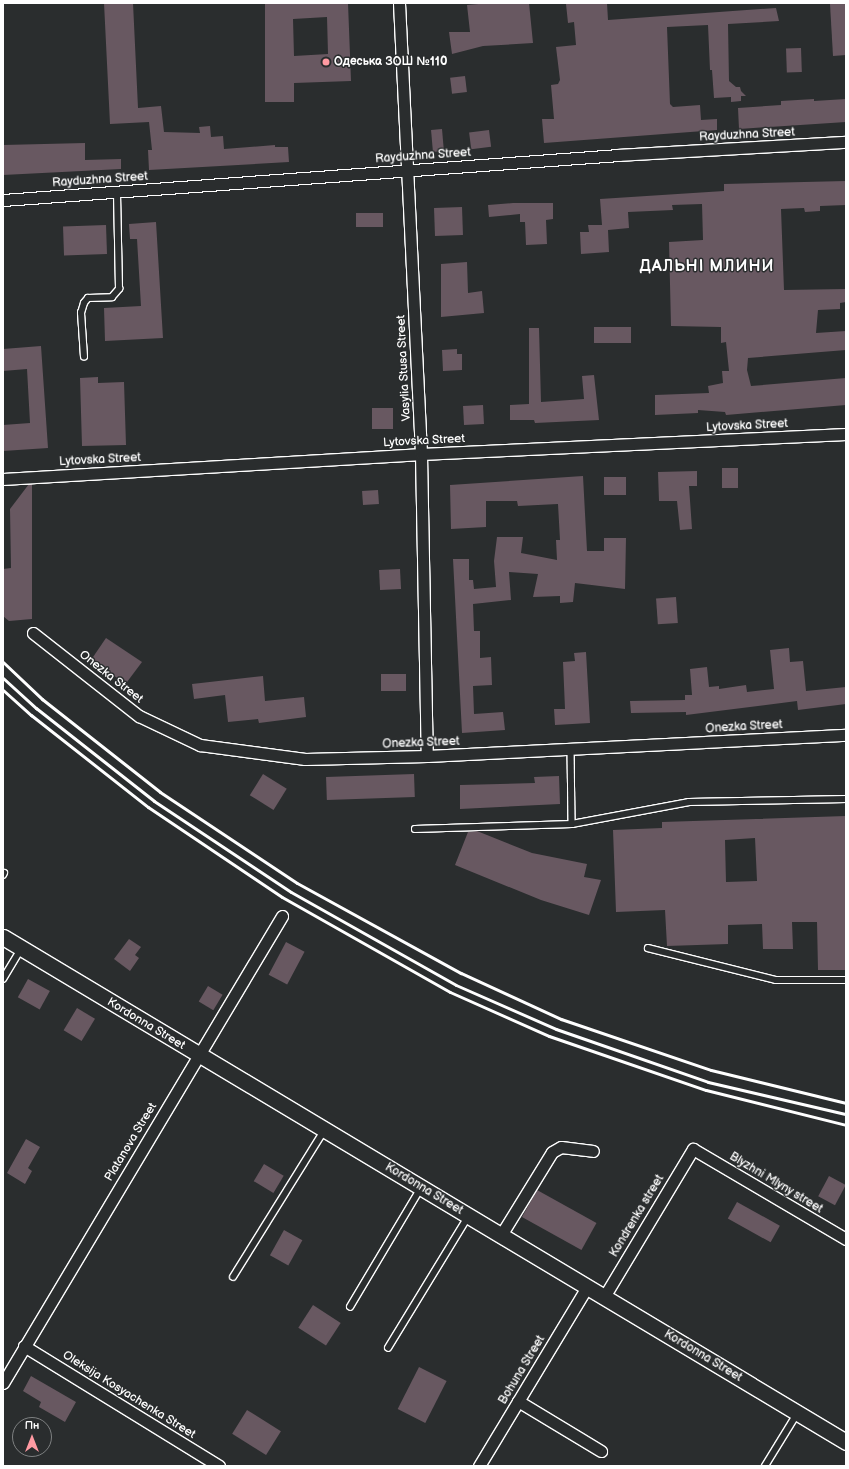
<!DOCTYPE html>
<meta charset="utf-8">
<style>
body{margin:0}
#map{position:relative;width:849px;height:1469px;overflow:hidden;background:#2a2d2e;font-family:"Balsamiq Sans",sans-serif}
div>[style]{position:absolute}
[style*='--x']{left:calc(var(--x)*1px);top:calc(var(--y)*1px);width:calc(var(--w)*1px);rotate:calc(var(--a)*1deg)}
.building>*{inset:0;background:#685861;transform-origin:0 0}
.roads{filter:drop-shadow(1px 0 #fff) drop-shadow(-1px 0 #fff) drop-shadow(0 1px #fff) drop-shadow(0 -1px #fff)}
.lane>*{height:5.5px;margin:-2.75px;padding:0 2.75px;transform-origin:2.75px;border-radius:2.75px;background:#2a2d2e}
.street>*{height:11px;margin:-5.5px;padding:0 5.5px;transform-origin:5.5px;border-radius:5.5px;background:#2a2d2e}
.secondary>*{height:15px;margin:-7.5px;padding:0 7.5px;transform-origin:7.5px;border-radius:7.5px;background:#2a2d2e}
.rail>*{height:3px;margin:-1.5px;padding:0 1.5px;transform-origin:1.5px;border-radius:1.5px;background:#fff}
.dots>*{width:11px;height:11px;translate:-50% -50%;box-sizing:border-box;border:2px solid #2a2d2e;border-radius:50%}
span{translate:-50% -50%;white-space:nowrap;text-align:center;line-height:1.15;-webkit-text-stroke:3px #2a2d2e;paint-order:stroke}
.poi-label{font-size:12px;color:#fff;font-weight:700}
.left{translate:0 -50%;text-align:left}
.street-label{font-size:12px;color:#fff}
.district-label{font-size:16px;color:#fff;font-weight:700;letter-spacing:1px}
.frame{position:absolute;inset:0;border:4px solid #fff;pointer-events:none}
.north{position:absolute;left:12px;top:1417px;width:40px;height:40px;box-sizing:border-box;background:#2a2d2e;border:1px solid #7f8182;border-radius:50%;rotate:0deg;font-size:11px;font-weight:700;line-height:16px;text-align:center;color:#fff}
.north::after{content:'';display:block;margin:auto;width:14px;height:18px;background:#ff9aa2;clip-path:polygon(50% 0,100% 100%,50% 72%,0 100%)}
</style>
<div id="map">
<div class="building">
<i style="clip-path:polygon(104px 3px,133px 3px,138px 108px,161px 106px,164px 132px,200px 133px,199px 127px,210px 126px,211px 137px,223px 136px,224px 149px,275px 145px,275px 147px,288px 147px,289px 162px,149px 170px,148px 150px,152px 150px,149px 122px,110px 124px)"></i>
<i style="clip-path:polygon(evenodd,265px 3px,348px 3px,351px 81px,294px 83px,294px 102px,265px 102px,265px 3px,327px 17px,328px 54px,294px 56px,293px 19px,327px 17px)"></i>
<i style="clip-path:polygon(490px 3px,529px 3px,533px 43px,483px 46px,452px 54px,449px 32px,470px 32px,467px 5px)"></i>
<i style="clip-path:polygon(607px 3px,608px 20px,776px 8px,779px 21px,728px 24px,729px 81px,736px 87px,740px 87px,741px 91px,746px 96px,741px 96px,741px 101px,731px 102px,731px 97px,714px 98px,712px 70px,710px 70px,708px 25px,667px 27px,670px 104px,673px 107px,700px 105px,701px 120px,717px 119px,717px 130px,544px 143px,542px 119px,554px 119px,551px 85px,558px 84px,560px 80px,556px 47px,576px 45px,574px 22px,568px 23px,566px 4px)"></i>
<i style="clip-path:polygon(846px 3px,846px 55px,833px 56px,830px 4px)"></i>
<i style="left:801px;top:48px;width:24px;height:15px;rotate:88deg"></i>
<i style="left:465px;top:76px;width:16px;height:15px;rotate:83deg"></i>
<i style="clip-path:polygon(814px 99px,814px 101px,846px 99px,846px 122px,739px 129px,738px 108px,781px 105px,781px 101px)"></i>
<i style="left:442px;top:129px;width:22px;height:11px;rotate:85deg"></i>
<i style="left:489px;top:130px;width:17px;height:20px;rotate:83deg"></i>
<i style="clip-path:polygon(85px 143px,85px 160px,121px 159px,121px 169px,3px 175px,3px 145px)"></i>
<i style="clip-path:polygon(846px 181px,846px 205px,820px 206px,820px 211px,805px 212px,804px 208px,781px 209px,784px 290px,846px 289px,846px 302px,840px 303px,840px 309px,818px 310px,816px 333px,846px 331px,846px 350px,748px 358px,747px 370px,751px 386px,846px 378px,846px 405px,726px 415px,725px 412px,698px 410px,698px 413px,655px 415px,655px 395px,709px 393px,708px 386px,723px 383px,722px 371px,729px 371px,726px 342px,721px 343px,721px 327px,671px 326px,669px 242px,703px 240px,702px 204px,672px 205px,673px 210px,628px 212px,629px 228px,608px 230px,609px 252px,581px 254px,580px 232px,589px 232px,588px 225px,602px 225px,600px 199px,724px 191px,724px 184px)"></i>
<i style="clip-path:polygon(513px 203px,553px 203px,553px 219px,546px 220px,547px 244px,526px 245px,525px 222px,520px 222px,520px 214px,489px 217px,488px 205px)"></i>
<i style="left:462px;top:207px;width:28px;height:28px;rotate:88deg"></i>
<i style="left:383px;top:213px;width:14px;height:27px;rotate:90deg"></i>
<i style="clip-path:polygon(156px 222px,163px 338px,105px 341px,104px 308px,141px 306px,137px 239px,130px 239px,129px 224px)"></i>
<i style="left:106px;top:225px;width:29px;height:43px;rotate:88deg"></i>
<i style="clip-path:polygon(467px 262px,468px 293px,482px 291px,484px 313px,441px 317px,441px 264px)"></i>
<i style="left:594px;top:327px;width:37px;height:16px"></i>
<i style="clip-path:polygon(529px 328px,539px 328px,541px 402px,584px 399px,582px 376px,594px 375px,599px 420px,535px 423px,534px 420px,510px 420px,510px 405px,529px 404px)"></i>
<i style="clip-path:polygon(41px 346px,48px 448px,3px 451px,3px 425px,30px 423px,27px 369px,3px 371px,3px 349px)"></i>
<i style="clip-path:polygon(457px 349px,457px 354px,462px 354px,462px 370px,443px 371px,442px 350px)"></i>
<i style="clip-path:polygon(98px 377px,98px 383px,124px 382px,126px 445px,82px 446px,80px 378px)"></i>
<i style="left:483px;top:405px;width:19px;height:20px;rotate:87deg"></i>
<i style="left:372px;top:408px;width:21px;height:21px"></i>
<i style="left:722px;top:468px;width:16px;height:20px"></i>
<i style="clip-path:polygon(697px 471px,697px 486px,689px 486px,692px 529px,680px 530px,677px 501px,659px 501px,658px 472px)"></i>
<i style="clip-path:polygon(583px 476px,587px 551px,604px 551px,604px 538px,626px 538px,625px 589px,575px 583px,573px 602px,560px 603px,560px 596px,533px 597px,538px 574px,509px 572px,511px 600px,473px 604px,474px 631px,480px 631px,480px 658px,491px 657px,492px 685px,473px 686px,474px 714px,503px 712px,505px 730px,462px 733px,453px 559px,469px 559px,469px 580px,473px 580px,474px 589px,496px 587px,494px 561px,497px 537px,523px 537px,521px 553px,557px 560px,556px 540px,560px 540px,558px 504px,518px 506px,517px 501px,486px 501px,486px 527px,451px 529px,450px 485px)"></i>
<i style="left:604px;top:477px;width:22px;height:18px"></i>
<i style="clip-path:polygon(29px 484px,32px 484px,32px 619px,9px 621px,3px 616px,3px 569px,11px 568px,10px 509px)"></i>
<i style="left:378px;top:490px;width:14px;height:16px;rotate:86deg"></i>
<i style="left:400px;top:569px;width:20px;height:21px;rotate:87deg"></i>
<i style="left:676px;top:597px;width:26px;height:20px;rotate:86deg"></i>
<i style="clip-path:polygon(106px 638px,142px 662px,127px 682px,123px 682px,91px 660px)"></i>
<i style="clip-path:polygon(789px 648px,790px 662px,803px 661px,806px 691px,846px 687px,846px 704px,798px 710px,797px 701px,694px 714px,686px 715px,686px 712px,631px 713px,630px 701px,685px 700px,685px 695px,692px 695px,690px 669px,707px 667px,709px 687px,719px 686px,719px 689px,746px 685px,747px 692px,774px 689px,770px 650px)"></i>
<i style="clip-path:polygon(586px 652px,590px 723px,555px 725px,554px 709px,565px 709px,563px 662px,575px 661px,574px 653px)"></i>
<i style="left:381px;top:674px;width:25px;height:17px"></i>
<i style="clip-path:polygon(263px 676px,265px 701px,304px 697px,306px 717px,259px 723px,258px 719px,228px 722px,225px 695px,194px 699px,192px 684px)"></i>
<i style="left:263px;top:774px;width:28px;height:25px;rotate:32deg"></i>
<i style="left:414px;top:774px;width:23px;height:88px;rotate:88deg"></i>
<i style="clip-path:polygon(559px 776px,560px 804px,460px 809px,460px 785px,535px 783px,534px 777px)"></i>
<i style="clip-path:polygon(evenodd,846px 816px,846px 970px,818px 970px,817px 922px,792px 922px,793px 949px,763px 949px,762px 924px,728px 925px,728px 944px,667px 946px,665px 910px,616px 912px,613px 830px,662px 828px,662px 822px,846px 816px,755px 838px,757px 881px,726px 882px,725px 840px,755px 838px)"></i>
<i style="clip-path:polygon(477px 831px,532px 853px,587px 864px,584px 877px,601px 880px,589px 915px,541px 900px,455px 865px,468px 832px)"></i>
<i style="clip-path:polygon(129px 939px,141px 947px,135px 955px,139px 958px,130px 971px,114px 959px)"></i>
<i style="left:286px;top:942px;width:21px;height:37px;rotate:28deg"></i>
<i style="left:28px;top:979px;width:25px;height:21px;rotate:29deg"></i>
<i style="left:208px;top:986px;width:17px;height:18px;rotate:31deg"></i>
<i style="left:77px;top:1008px;width:21px;height:26px;rotate:31deg"></i>
<i style="clip-path:polygon(26px 1139px,40px 1147px,28px 1168px,32px 1171px,25px 1184px,7px 1173px)"></i>
<i style="left:264px;top:1164px;width:23px;height:20px;rotate:31deg"></i>
<i style="left:829px;top:1176px;width:19px;height:23px;rotate:28deg"></i>
<i style="left:537px;top:1190px;width:68px;height:31px;rotate:29deg"></i>
<i style="left:737px;top:1202px;width:49px;height:19px;rotate:29deg"></i>
<i style="left:284px;top:1230px;width:21px;height:29px;rotate:29deg"></i>
<i style="left:313px;top:1305px;width:33px;height:27px;rotate:33deg"></i>
<i style="left:419px;top:1367px;width:31px;height:47px;rotate:27deg"></i>
<i style="clip-path:polygon(31px 1376px,76px 1402px,65px 1422px,39px 1407px,41px 1402px,23px 1391px)"></i>
<i style="left:247px;top:1410px;width:40px;height:28px;rotate:32deg"></i>
</div>
<div class="roads">
<div class="lane">
<i style="--x:84;--y:357;--w:44;--a:-93.9"></i>
<i style="--x:81;--y:313;--w:10;--a:-73"></i>
<i style="--x:84;--y:303;--w:6;--a:-51"></i>
<i style="--x:88;--y:298;--w:24;--a:-2"></i>
<i style="--x:112;--y:297;--w:11;--a:-49"></i>
<i style="--x:119;--y:289;--w:98;--a:-91.2"></i>
<i style="--x:571;--y:749;--w:75;--a:89.2"></i>
<i style="--x:415;--y:829;--w:157;--a:-1.8"></i>
<i style="--x:572;--y:824;--w:119;--a:-10.6"></i>
<i style="--x:689;--y:802;--w:157;--a:-1.1"></i>
<i style="--x:3;--y:875;--w:2;--a:-63"></i>
<i style="--x:648;--y:948;--w:132;--a:14"></i>
<i style="--x:776;--y:980;--w:70;--a:0"></i>
<i style="--x:3;--y:979;--w:35;--a:-59"></i>
<i style="--x:233;--y:1277;--w:172;--a:-58.1"></i>
<i style="--x:350;--y:1307;--w:139;--a:-59.2"></i>
<i style="--x:388;--y:1348;--w:153;--a:-58.6"></i>
<i style="--x:765;--y:1466;--w:61;--a:-58.4"></i>
</div>
<div class="street">
<i style="--x:399;--y:3;--w:452;--a:87.2"></i>
<i style="--x:421;--y:454;--w:302;--a:88.9"></i>
<i style="--x:3;--y:200;--w:617;--a:-4.18"></i>
<i style="--x:618;--y:155;--w:228;--a:-3.3"></i>
<i style="--x:3;--y:479;--w:419;--a:-3.4"></i>
<i style="--x:421;--y:454;--w:425;--a:-2.7"></i>
<i style="--x:33;--y:633;--w:135;--a:38.1"></i>
<i style="--x:139;--y:716;--w:68;--a:25.4"></i>
<i style="--x:200;--y:745;--w:106;--a:7.6"></i>
<i style="--x:305;--y:759;--w:122;--a:-1.4"></i>
<i style="--x:427;--y:756;--w:420;--a:-2.9"></i>
<i style="--x:501;--y:1235;--w:97;--a:-58.4"></i>
<i style="--x:552;--y:1152;--w:10;--a:-29"></i>
<i style="--x:561;--y:1147;--w:32;--a:7"></i>
<i style="--x:604;--y:1297;--w:173;--a:-59"></i>
<i style="--x:693;--y:1149;--w:178;--a:30.5"></i>
<i style="--x:24;--y:1346;--w:229;--a:31.6"></i>
<i style="--x:3;--y:1383;--w:544;--a:-59.14"></i>
<i style="--x:518;--y:1401;--w:97;--a:31.1"></i>
<i style="--x:479;--y:1466;--w:209;--a:-58.9"></i>
</div>
<div class="secondary">
<i style="--x:3;--y:937;--w:983;--a:30.92"></i>
</div>
</div>
<div class="rail">
<i style="--x:3;--y:662;--w:54;--a:43.5"></i>
<i style="--x:42;--y:699;--w:150;--a:38.2"></i>
<i style="--x:160;--y:792;--w:164;--a:33.6"></i>
<i style="--x:297;--y:883;--w:187;--a:28.8"></i>
<i style="--x:461;--y:973;--w:110;--a:24.7"></i>
<i style="--x:561;--y:1019;--w:158;--a:18.8"></i>
<i style="--x:711;--y:1070;--w:139;--a:13.7"></i>
<i style="--x:3;--y:678;--w:45;--a:42.3"></i>
<i style="--x:36;--y:708;--w:150;--a:38.2"></i>
<i style="--x:154;--y:801;--w:164;--a:33.6"></i>
<i style="--x:291;--y:892;--w:189;--a:29.4"></i>
<i style="--x:456;--y:985;--w:109;--a:23.7"></i>
<i style="--x:556;--y:1029;--w:161;--a:19.2"></i>
<i style="--x:708;--y:1082;--w:142;--a:13.1"></i>
<i style="--x:3;--y:690;--w:38;--a:42"></i>
<i style="--x:31;--y:715;--w:149;--a:38.2"></i>
<i style="--x:148;--y:807;--w:161;--a:33.9"></i>
<i style="--x:282;--y:897;--w:193;--a:29.5"></i>
<i style="--x:450;--y:992;--w:108;--a:24"></i>
<i style="--x:549;--y:1036;--w:166;--a:19"></i>
<i style="--x:706;--y:1090;--w:144;--a:14"></i>
</div>
<div class="dots">
<i style="left:326px;top:62px;background:#ff9aa2"></i>
</div>
<div class="poi-label">
<span class="left" style="left:334px;top:62px">Одеська ЗОШ №110</span>
</div>
<div class="street-label">
<span style="left:747px;top:135px;rotate:-3deg">Rayduzhna Street</span>
<span style="left:423px;top:156px;rotate:-4deg">Rayduzhna Street</span>
<span style="left:100px;top:180px;rotate:-4deg">Rayduzhna Street</span>
<span style="left:404px;top:368px;rotate:-93deg">Vasylia Stusa Street</span>
<span style="left:747px;top:426px;rotate:-3deg">Lytovska Street</span>
<span style="left:424px;top:441px;rotate:-3deg">Lytovska Street</span>
<span style="left:100px;top:460px;rotate:-3deg">Lytovska Street</span>
<span style="left:111px;top:677px;rotate:38deg">Onezka Street</span>
<span style="left:744px;top:727px;rotate:-3deg">Onezka Street</span>
<span style="left:421px;top:743px;rotate:-2deg">Onezka Street</span>
<span style="left:146px;top:1024px;rotate:31deg">Kordonna Street</span>
<span style="left:131px;top:1142px;rotate:-59deg">Platanova Street</span>
<span style="left:776px;top:1183px;rotate:31deg">Blyzhni Mlyny street</span>
<span style="left:424px;top:1189px;rotate:31deg">Kordonna Street</span>
<span style="left:637px;top:1216px;rotate:-59deg">Kondrenka street</span>
<span style="left:703px;top:1356px;rotate:31deg">Kordonna Street</span>
<span style="left:522px;top:1370px;rotate:-59deg">Bohuna Street</span>
<span style="left:129px;top:1395px;rotate:32deg">Oleksija Kosyachenka Street</span>
</div>
<div class="district-label">
<span style="left:707px;top:267px">ДАЛЬНІ МЛИНИ</span>
</div>
<div class="frame"></div>
<div class="north">Пн</div>
</div>
